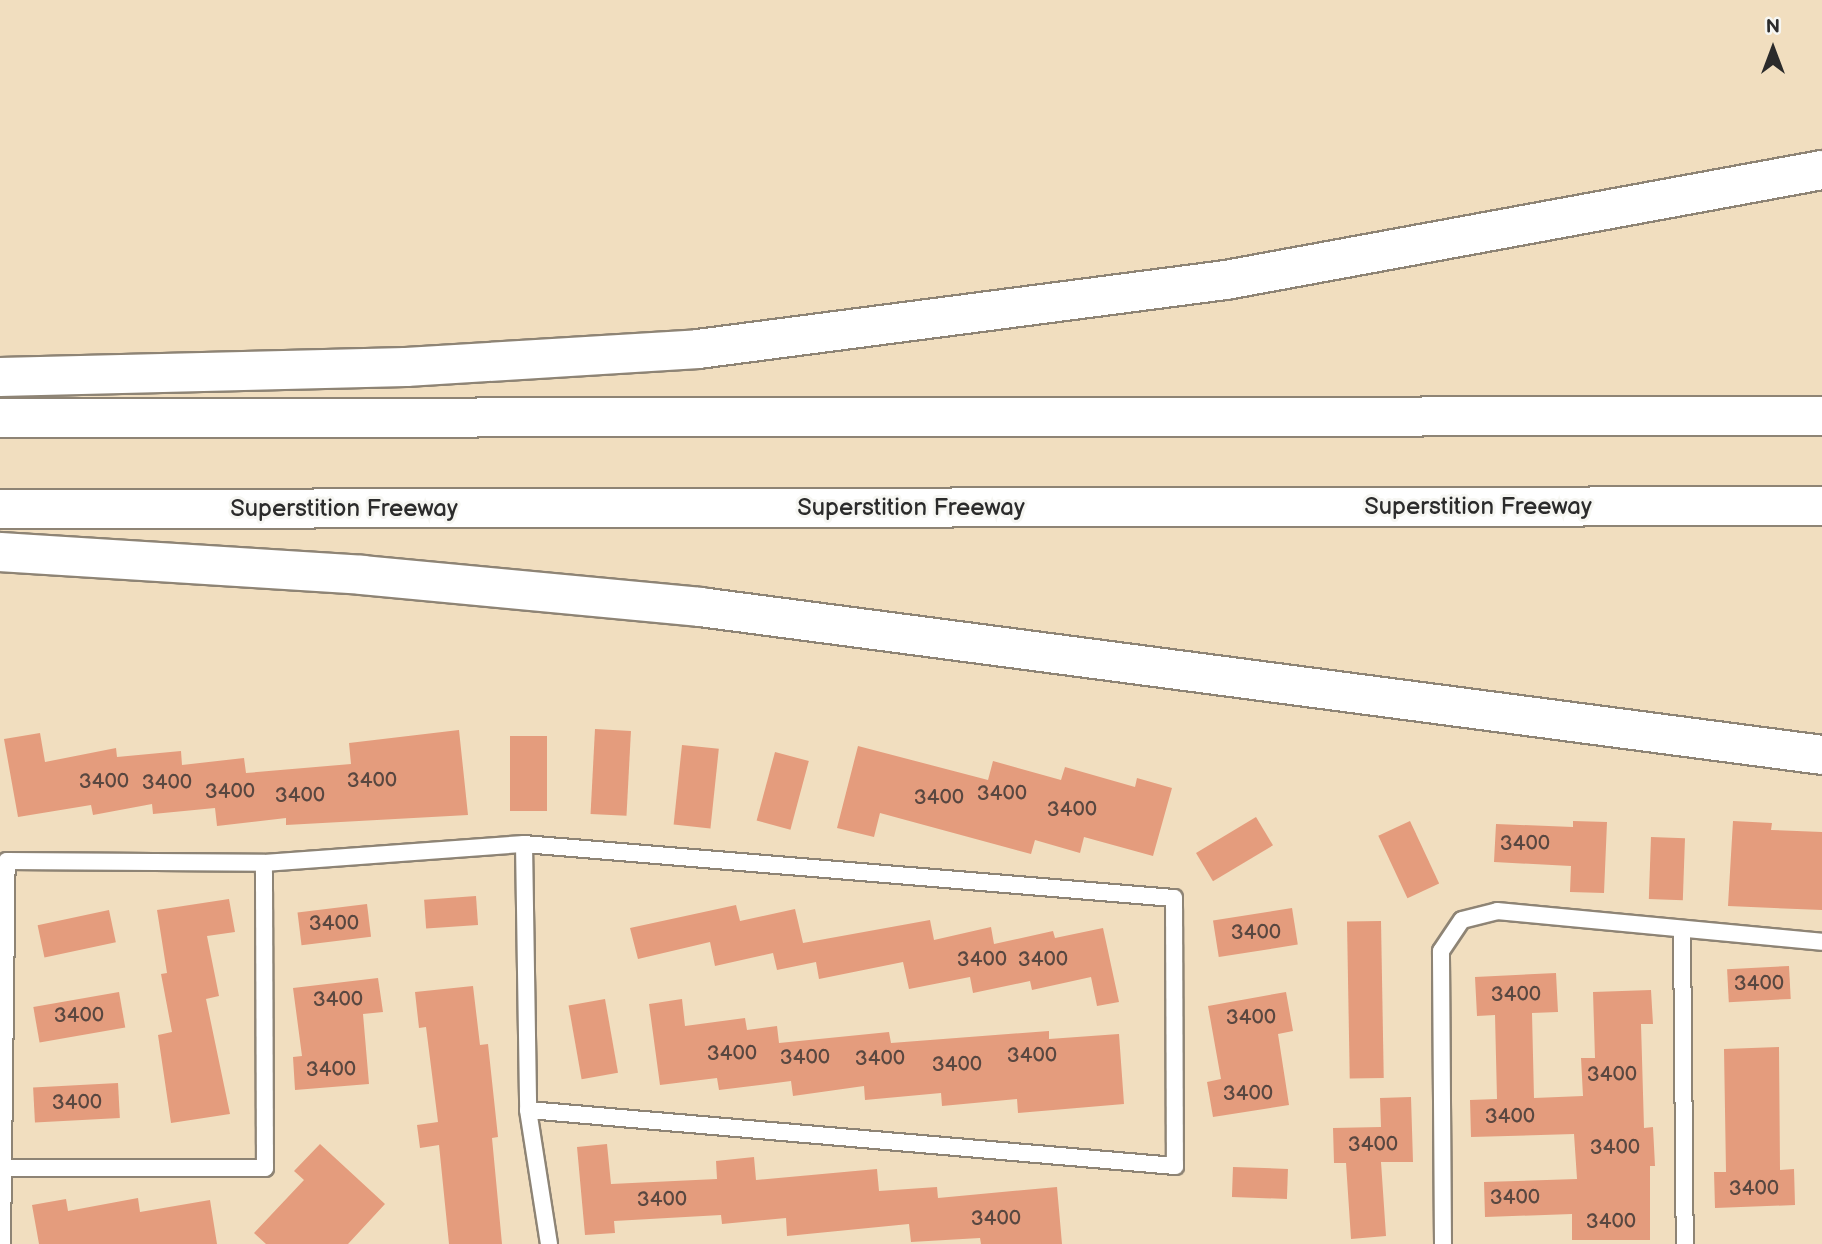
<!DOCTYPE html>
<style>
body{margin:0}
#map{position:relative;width:1822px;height:1244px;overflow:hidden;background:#f1debf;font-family:"Balsamiq Sans",sans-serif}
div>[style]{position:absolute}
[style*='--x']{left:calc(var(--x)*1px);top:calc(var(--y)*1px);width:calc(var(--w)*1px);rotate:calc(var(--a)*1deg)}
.building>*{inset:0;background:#e49c7d;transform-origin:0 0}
.roads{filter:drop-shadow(2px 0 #8e8475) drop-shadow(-2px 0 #8e8475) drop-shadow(0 2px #8e8475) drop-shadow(0 -2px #8e8475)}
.lane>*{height:16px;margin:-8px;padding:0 8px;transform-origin:8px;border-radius:8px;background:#fff}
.highway>*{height:38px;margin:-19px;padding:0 19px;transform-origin:19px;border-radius:19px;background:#fff}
span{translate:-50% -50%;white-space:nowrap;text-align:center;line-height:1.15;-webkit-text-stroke:6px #f6f6f2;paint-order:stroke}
.number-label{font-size:21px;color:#594740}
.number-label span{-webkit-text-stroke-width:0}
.street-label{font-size:24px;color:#2b2b2b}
.north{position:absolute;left:1738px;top:14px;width:70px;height:70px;-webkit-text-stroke:5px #f6f6f2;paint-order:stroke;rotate:0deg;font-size:19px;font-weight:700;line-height:28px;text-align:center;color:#2b2b2b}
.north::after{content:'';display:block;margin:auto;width:24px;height:32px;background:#2b2b2b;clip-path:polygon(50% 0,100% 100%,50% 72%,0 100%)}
</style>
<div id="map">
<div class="building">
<i style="left:595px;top:729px;width:36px;height:85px;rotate:3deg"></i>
<i style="clip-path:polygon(459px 730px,468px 815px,286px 825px,286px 818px,217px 826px,215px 808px,153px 814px,152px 804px,93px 815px,91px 805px,18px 817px,4px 739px,40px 733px,45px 762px,116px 748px,117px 757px,181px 751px,182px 765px,244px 758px,246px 773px,351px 764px,349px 743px)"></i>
<i style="left:547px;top:736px;width:75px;height:37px;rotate:90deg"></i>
<i style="left:682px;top:745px;width:37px;height:80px;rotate:6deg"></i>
<i style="clip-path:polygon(858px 746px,988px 780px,993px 761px,1061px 780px,1065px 767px,1135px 787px,1137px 778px,1172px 788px,1153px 856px,1084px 837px,1080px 853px,1035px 840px,1031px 854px,880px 813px,874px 837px,837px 828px)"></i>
<i style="left:775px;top:752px;width:35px;height:71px;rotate:15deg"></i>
<i style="left:1256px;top:817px;width:33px;height:70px;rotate:59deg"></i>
<i style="left:1410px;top:821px;width:69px;height:35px;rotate:65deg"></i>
<i style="clip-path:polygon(1573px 821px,1607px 822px,1604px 893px,1570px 892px,1571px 866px,1494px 862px,1496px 824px,1573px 827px)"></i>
<i style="clip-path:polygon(1733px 821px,1772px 823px,1771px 830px,1822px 832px,1822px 910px,1728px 906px)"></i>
<i style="left:1651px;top:837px;width:34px;height:62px;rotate:2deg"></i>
<i style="left:476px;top:896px;width:29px;height:52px;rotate:86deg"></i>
<i style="clip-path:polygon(229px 899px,235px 932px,207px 936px,219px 996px,206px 999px,230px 1114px,171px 1123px,158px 1035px,172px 1032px,161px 974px,167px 973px,157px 910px)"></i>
<i style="left:367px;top:904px;width:33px;height:70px;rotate:83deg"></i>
<i style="clip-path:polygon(736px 905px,740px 921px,795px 909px,803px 943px,930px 920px,934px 940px,991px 927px,994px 944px,1053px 931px,1055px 938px,1103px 928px,1119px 1002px,1097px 1006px,1091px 977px,1032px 990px,1030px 981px,973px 993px,970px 977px,909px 989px,903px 962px,819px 979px,816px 962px,777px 970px,773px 953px,715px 966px,710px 942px,638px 959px,630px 928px)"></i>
<i style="left:1292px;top:908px;width:37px;height:80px;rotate:81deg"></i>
<i style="left:109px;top:910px;width:33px;height:73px;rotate:78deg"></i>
<i style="left:1381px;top:921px;width:157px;height:34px;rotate:89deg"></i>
<i style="left:1789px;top:966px;width:33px;height:62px;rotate:87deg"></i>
<i style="clip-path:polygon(1556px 973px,1558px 1012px,1532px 1013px,1534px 1098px,1583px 1096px,1581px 1058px,1595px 1058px,1593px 992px,1651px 990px,1653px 1024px,1641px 1024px,1644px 1128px,1653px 1127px,1655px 1166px,1650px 1166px,1650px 1240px,1572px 1240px,1572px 1214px,1485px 1217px,1484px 1182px,1577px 1179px,1574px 1134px,1471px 1137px,1470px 1100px,1497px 1099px,1495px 1015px,1477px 1016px,1475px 977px)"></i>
<i style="clip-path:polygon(378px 978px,383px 1012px,363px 1014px,369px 1084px,295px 1090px,293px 1057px,302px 1056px,293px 988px)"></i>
<i style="clip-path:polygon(473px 986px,480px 1045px,488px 1044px,498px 1137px,492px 1138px,502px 1244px,449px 1244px,439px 1145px,420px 1148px,417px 1125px,438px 1122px,426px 1027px,419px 1028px,415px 992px)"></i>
<i style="left:119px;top:992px;width:36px;height:87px;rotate:80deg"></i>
<i style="clip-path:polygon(1286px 992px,1293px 1031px,1278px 1034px,1289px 1105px,1213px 1117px,1207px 1082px,1221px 1079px,1208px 1006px)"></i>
<i style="left:605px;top:999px;width:75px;height:37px;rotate:80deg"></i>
<i style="clip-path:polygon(682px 999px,685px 1026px,745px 1018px,747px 1030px,777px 1026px,779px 1043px,889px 1032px,891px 1043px,1049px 1031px,1049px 1039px,1119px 1034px,1124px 1104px,1018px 1113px,1017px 1099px,942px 1106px,941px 1093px,865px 1100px,864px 1086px,793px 1096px,791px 1081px,719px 1090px,717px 1078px,660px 1085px,649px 1004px)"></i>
<i style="clip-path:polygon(1779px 1047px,1780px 1170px,1794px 1169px,1795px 1205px,1715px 1208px,1714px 1172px,1726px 1172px,1724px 1049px)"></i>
<i style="left:118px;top:1083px;width:35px;height:85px;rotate:87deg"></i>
<i style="clip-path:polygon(1411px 1097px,1413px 1162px,1381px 1162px,1386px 1236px,1351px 1239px,1346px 1163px,1334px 1163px,1333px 1128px,1381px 1127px,1380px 1098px)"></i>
<i style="clip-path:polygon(320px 1144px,385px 1204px,348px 1244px,266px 1244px,254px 1233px,304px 1180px,294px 1171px)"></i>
<i style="clip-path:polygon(607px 1144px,611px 1184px,717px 1179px,716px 1161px,754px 1157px,756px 1180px,877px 1169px,879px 1191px,937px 1187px,938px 1198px,1057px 1187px,1062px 1244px,981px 1244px,980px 1238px,911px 1242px,909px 1224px,787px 1236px,786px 1218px,722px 1224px,721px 1215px,614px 1221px,615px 1233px,585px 1235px,577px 1147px)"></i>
<i style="left:1233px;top:1167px;width:55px;height:30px;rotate:2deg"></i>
<i style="clip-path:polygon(138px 1198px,140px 1212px,210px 1200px,217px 1244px,39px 1244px,32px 1205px,66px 1199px,68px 1211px)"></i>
</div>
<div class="roads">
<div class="lane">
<i style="--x:524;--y:844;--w:266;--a:89.1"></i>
<i style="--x:528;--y:1110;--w:136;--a:81.1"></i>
<i style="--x:1682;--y:929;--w:315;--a:89.5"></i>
<i style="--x:0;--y:1168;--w:265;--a:0"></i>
<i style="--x:265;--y:1168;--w:305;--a:-90.2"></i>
<i style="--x:2;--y:1244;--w:383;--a:-89.3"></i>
<i style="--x:7;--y:861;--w:257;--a:0.4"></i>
<i style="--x:264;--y:863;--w:261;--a:-4.2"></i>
<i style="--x:524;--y:844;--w:652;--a:4.75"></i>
<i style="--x:1174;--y:898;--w:268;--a:89.8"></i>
<i style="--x:1175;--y:1166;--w:649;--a:-175.05"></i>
<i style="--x:1443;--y:1244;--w:293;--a:-90.4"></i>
<i style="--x:1441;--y:951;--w:37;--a:-56"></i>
<i style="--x:1462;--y:920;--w:36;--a:-14"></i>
<i style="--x:1497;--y:911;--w:326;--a:5.4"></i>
</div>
<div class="highway">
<i style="--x:0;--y:377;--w:406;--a:-1.4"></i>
<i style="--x:406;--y:367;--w:293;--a:-3.5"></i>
<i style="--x:698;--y:349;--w:532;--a:-7.45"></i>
<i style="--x:1226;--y:280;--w:606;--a:-10.46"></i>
<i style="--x:0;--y:418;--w:1822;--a:-0.06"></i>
<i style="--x:0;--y:509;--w:1822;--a:-0.09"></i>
<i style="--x:0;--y:552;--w:363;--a:3.6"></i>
<i style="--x:362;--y:575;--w:340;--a:5.4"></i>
<i style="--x:700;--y:607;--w:1132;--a:7.51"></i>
</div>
</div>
<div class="number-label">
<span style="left:372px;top:781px">3400</span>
<span style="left:104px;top:782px">3400</span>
<span style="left:167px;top:783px">3400</span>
<span style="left:230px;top:792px">3400</span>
<span style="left:1002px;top:794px">3400</span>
<span style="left:300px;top:796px">3400</span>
<span style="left:939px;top:798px">3400</span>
<span style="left:1072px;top:810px">3400</span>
<span style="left:1525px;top:844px">3400</span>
<span style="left:334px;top:924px">3400</span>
<span style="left:1256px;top:933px">3400</span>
<span style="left:982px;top:960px">3400</span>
<span style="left:1043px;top:960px">3400</span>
<span style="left:1759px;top:984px">3400</span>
<span style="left:1516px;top:995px">3400</span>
<span style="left:338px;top:1000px">3400</span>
<span style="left:79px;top:1016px">3400</span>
<span style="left:1251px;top:1018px">3400</span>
<span style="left:732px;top:1054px">3400</span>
<span style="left:1032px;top:1056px">3400</span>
<span style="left:805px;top:1058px">3400</span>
<span style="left:880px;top:1059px">3400</span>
<span style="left:957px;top:1065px">3400</span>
<span style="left:331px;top:1070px">3400</span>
<span style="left:1612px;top:1075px">3400</span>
<span style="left:1248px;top:1094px">3400</span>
<span style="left:77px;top:1103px">3400</span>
<span style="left:1510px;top:1117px">3400</span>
<span style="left:1373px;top:1145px">3400</span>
<span style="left:1615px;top:1148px">3400</span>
<span style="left:1754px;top:1189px">3400</span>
<span style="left:1515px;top:1198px">3400</span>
<span style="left:662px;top:1200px">3400</span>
<span style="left:996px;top:1219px">3400</span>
<span style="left:1611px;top:1222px">3400</span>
</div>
<div class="street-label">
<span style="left:1478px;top:507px">Superstition Freeway</span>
<span style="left:911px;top:508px">Superstition Freeway</span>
<span style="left:344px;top:509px">Superstition Freeway</span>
</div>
<div class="north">N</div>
</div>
